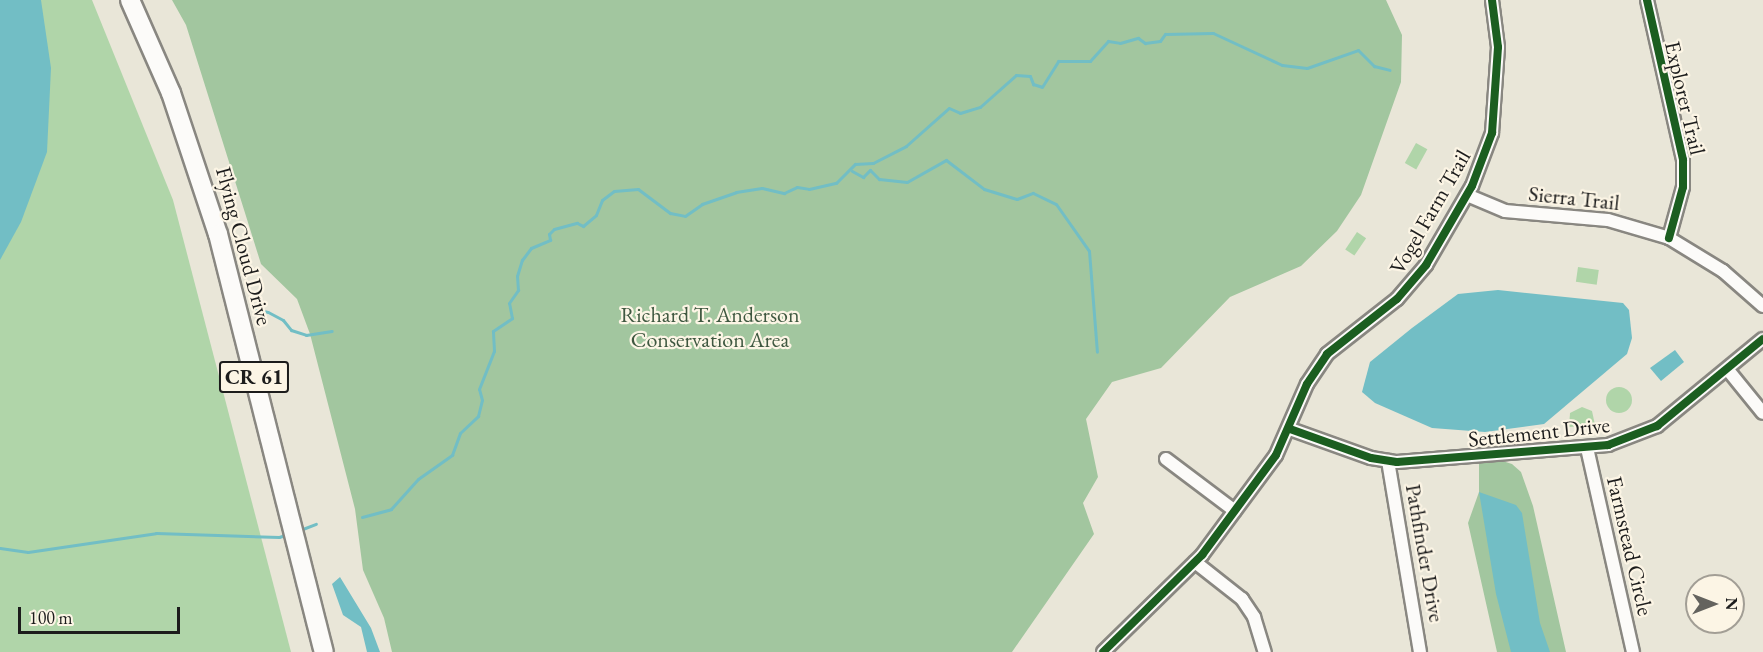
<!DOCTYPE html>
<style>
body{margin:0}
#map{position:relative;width:1763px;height:652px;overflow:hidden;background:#e9e6d8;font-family:"EB Garamond",serif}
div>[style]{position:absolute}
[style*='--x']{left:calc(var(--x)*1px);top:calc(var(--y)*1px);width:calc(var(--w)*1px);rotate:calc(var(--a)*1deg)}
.green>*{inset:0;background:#b0d5a9;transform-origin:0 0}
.round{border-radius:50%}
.forest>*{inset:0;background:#a2c69f}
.water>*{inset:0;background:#72bec5}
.stream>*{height:3px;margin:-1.5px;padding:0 1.5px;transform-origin:1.5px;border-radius:1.5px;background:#72bec5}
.roads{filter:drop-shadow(2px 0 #898781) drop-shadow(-2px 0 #898781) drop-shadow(0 2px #898781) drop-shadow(0 -2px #898781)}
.minor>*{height:12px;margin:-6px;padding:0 6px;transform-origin:6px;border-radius:6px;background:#fcfbf9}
.primary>*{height:18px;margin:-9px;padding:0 9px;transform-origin:9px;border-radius:9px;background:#fcfbf9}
.cycleway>*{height:8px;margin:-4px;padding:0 4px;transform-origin:4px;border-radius:4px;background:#1b5e20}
span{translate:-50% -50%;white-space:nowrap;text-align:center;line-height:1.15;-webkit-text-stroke:4.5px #fcf5e5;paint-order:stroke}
.shield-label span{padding:2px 4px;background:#fcf5e5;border:2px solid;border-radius:4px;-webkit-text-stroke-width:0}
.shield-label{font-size:21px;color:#1c1c1c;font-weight:700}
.street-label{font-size:22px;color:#1c1c1c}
.park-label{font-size:22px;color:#3f5840}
.north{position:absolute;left:1685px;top:574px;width:60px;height:60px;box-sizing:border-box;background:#fcf5e5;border:2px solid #a29e95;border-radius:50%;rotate:90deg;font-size:16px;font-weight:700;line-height:24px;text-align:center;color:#1c1c1c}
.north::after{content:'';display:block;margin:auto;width:21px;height:27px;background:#64635e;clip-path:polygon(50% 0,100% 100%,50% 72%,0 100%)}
.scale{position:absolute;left:18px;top:607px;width:162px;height:27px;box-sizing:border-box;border:3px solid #1c1c1c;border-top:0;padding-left:8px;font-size:18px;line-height:21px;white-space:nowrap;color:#1c1c1c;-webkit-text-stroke:4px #fcf5e5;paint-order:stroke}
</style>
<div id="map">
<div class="green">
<i style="clip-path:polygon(0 0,92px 0,173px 200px,291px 652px,0 652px)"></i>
<i style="left:1416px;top:143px;width:13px;height:23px;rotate:29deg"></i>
<i style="left:1357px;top:232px;width:11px;height:21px;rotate:34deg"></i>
<i style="left:1578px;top:267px;width:21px;height:15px;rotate:8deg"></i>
<i class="round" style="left:1606px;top:387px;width:26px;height:26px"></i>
<i style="clip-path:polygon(1582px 407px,1592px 411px,1595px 425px,1569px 427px,1570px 413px)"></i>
</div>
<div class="forest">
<i style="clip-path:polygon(172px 0,1386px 0,1402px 35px,1401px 82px,1361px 195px,1337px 231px,1301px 266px,1230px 297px,1161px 368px,1112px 382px,1086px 419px,1098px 477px,1083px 503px,1094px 534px,1012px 652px,392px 652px,384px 618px,363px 570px,355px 509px,310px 334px,297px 299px,261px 264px,186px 25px)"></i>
<i style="clip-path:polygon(1493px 458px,1512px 464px,1521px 472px,1533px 506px,1566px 652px,1497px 652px,1468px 523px,1479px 492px,1479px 462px)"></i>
</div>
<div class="water">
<i style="clip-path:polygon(0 0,41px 0,51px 68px,47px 152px,21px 222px,0 260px)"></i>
<i style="clip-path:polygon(1498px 290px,1623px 303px,1629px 310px,1632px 338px,1627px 354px,1544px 424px,1485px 432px,1432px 428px,1375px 403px,1362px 392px,1370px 362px,1412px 328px,1458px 294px)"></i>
<i style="clip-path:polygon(1675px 350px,1684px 362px,1661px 381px,1650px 368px)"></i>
<i style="clip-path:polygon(1479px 492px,1516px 505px,1522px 513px,1540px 623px,1550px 652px,1511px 652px,1496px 594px)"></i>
<i style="clip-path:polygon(340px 577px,371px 628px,380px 652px,367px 652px,361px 627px,343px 615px,332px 584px)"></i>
</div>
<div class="stream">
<i style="--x:852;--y:171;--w:13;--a:29"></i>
<i style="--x:863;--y:177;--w:10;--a:-45"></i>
<i style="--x:870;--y:170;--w:13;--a:45"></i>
<i style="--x:879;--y:179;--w:28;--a:6"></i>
<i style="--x:907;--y:182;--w:45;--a:-29.4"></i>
<i style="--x:946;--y:160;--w:48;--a:37.3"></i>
<i style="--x:984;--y:189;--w:34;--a:17"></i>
<i style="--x:1017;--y:199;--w:17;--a:-21"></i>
<i style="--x:1033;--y:193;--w:25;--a:26"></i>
<i style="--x:1056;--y:204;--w:57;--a:54.9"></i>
<i style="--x:1089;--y:251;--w:101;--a:85.5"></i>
<i style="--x:252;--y:308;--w:16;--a:14"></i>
<i style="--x:268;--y:312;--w:17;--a:28"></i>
<i style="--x:283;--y:320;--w:13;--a:51"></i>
<i style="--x:291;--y:330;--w:16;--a:18"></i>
<i style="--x:306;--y:335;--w:26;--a:-9"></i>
<i style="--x:362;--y:517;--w:30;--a:-15"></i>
<i style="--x:391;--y:509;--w:40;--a:-48"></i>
<i style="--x:418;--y:479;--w:42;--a:-35.2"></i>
<i style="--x:452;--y:455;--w:23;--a:-70"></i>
<i style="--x:460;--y:433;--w:25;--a:-43"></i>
<i style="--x:478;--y:416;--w:16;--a:-76"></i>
<i style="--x:482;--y:400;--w:11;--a:-105"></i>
<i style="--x:479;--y:389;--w:41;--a:-68.5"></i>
<i style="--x:494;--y:351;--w:20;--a:-93"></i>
<i style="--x:493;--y:331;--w:23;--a:-34"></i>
<i style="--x:512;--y:318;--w:15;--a:-101"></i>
<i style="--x:509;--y:303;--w:16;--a:-55"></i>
<i style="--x:518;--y:290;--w:14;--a:-94"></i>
<i style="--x:517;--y:276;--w:17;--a:-73"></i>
<i style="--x:522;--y:260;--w:15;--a:-53"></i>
<i style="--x:531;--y:248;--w:21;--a:-23"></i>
<i style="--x:550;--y:240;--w:6;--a:-99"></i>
<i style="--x:549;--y:234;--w:7;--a:-45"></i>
<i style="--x:554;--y:229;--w:24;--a:-15"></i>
<i style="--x:577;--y:223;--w:7;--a:27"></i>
<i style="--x:583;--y:226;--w:17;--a:-40"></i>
<i style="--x:596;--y:215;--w:16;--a:-68"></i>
<i style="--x:602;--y:200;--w:15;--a:-37"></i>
<i style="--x:614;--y:191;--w:24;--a:-5"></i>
<i style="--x:638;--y:189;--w:40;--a:37"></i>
<i style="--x:670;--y:213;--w:15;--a:11"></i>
<i style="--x:685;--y:216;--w:21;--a:-35"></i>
<i style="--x:702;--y:204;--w:36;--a:-19"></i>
<i style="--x:736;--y:192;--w:26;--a:-9"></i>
<i style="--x:762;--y:188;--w:23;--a:13"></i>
<i style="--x:784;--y:193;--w:14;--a:-25"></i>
<i style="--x:797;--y:187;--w:12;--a:9"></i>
<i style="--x:809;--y:189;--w:28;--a:-13"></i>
<i style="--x:836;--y:183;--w:27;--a:-45"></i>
<i style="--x:855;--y:164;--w:18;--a:-3"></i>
<i style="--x:873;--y:163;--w:37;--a:-27"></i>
<i style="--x:906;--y:146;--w:57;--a:-41.5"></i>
<i style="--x:949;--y:108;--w:12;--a:24"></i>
<i style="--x:960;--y:113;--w:21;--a:-17"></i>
<i style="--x:980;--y:107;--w:48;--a:-41.6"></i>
<i style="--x:1016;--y:75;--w:14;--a:4"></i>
<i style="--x:1030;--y:76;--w:9;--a:69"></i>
<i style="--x:1033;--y:84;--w:9;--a:18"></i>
<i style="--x:1042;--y:87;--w:31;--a:-58"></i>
<i style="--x:1058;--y:61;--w:32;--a:0"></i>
<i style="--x:1090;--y:61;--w:27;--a:-48"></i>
<i style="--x:1108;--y:41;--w:12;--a:9"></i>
<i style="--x:1120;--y:43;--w:19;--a:-16"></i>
<i style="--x:1138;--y:38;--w:9;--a:36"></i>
<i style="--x:1145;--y:43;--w:15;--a:-8"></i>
<i style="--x:1160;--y:41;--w:9;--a:-54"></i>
<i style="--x:1165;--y:34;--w:48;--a:-1.2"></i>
<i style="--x:1213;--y:33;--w:76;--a:24.9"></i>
<i style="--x:1282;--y:65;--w:25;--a:7"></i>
<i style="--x:1307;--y:68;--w:54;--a:-19.4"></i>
<i style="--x:1358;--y:50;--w:23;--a:45"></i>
<i style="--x:1374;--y:66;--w:16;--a:14"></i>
<i style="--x:300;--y:530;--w:17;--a:-21"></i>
<i style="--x:0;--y:548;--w:28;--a:8"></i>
<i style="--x:28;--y:552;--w:129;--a:-8.4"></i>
<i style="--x:156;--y:533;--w:123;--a:1.9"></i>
<i style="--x:279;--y:537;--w:9;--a:-18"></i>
</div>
<div class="roads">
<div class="minor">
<i style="--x:1647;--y:0;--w:164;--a:77.3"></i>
<i style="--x:1683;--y:160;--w:27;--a:90"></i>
<i style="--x:1683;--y:187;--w:53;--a:105.4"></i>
<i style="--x:1467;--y:195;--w:41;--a:22.8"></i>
<i style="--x:1505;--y:211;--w:103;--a:5"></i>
<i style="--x:1608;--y:220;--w:64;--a:16.4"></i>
<i style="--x:1669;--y:238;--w:63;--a:31.4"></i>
<i style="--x:1723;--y:271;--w:53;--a:41.2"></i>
<i style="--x:1728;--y:370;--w:55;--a:50.9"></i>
<i style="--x:1290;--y:429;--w:86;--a:19.7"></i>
<i style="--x:1371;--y:458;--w:26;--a:9"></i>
<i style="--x:1397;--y:462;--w:212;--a:-4.6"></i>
<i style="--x:1608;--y:445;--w:53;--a:-21.2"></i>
<i style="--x:1657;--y:426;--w:137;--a:-39.4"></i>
<i style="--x:1587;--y:448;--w:209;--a:77.3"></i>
<i style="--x:1166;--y:459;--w:86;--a:37"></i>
<i style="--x:1388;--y:461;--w:194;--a:80.5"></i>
<i style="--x:1195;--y:562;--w:60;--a:38.2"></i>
<i style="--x:1242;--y:599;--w:22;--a:56"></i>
<i style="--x:1254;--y:617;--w:37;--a:73"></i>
<i style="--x:1103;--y:652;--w:139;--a:-44.4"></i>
<i style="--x:1202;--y:555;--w:124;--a:-53.5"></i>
<i style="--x:1276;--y:455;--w:77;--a:-66.4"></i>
<i style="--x:1307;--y:384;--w:36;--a:-56"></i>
<i style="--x:1327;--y:354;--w:89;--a:-38.2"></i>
<i style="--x:1397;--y:299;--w:45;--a:-49.5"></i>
<i style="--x:1426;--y:265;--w:91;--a:-59.8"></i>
<i style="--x:1472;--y:186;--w:57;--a:-69.3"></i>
<i style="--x:1492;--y:133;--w:86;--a:-86"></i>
<i style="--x:1498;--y:47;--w:47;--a:-97.3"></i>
</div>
<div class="primary">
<i style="--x:130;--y:0;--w:102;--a:66.2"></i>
<i style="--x:171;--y:93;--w:149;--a:71.6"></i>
<i style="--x:218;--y:234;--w:431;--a:75.8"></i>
</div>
</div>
<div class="cycleway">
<i style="--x:1647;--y:0;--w:164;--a:77.3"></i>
<i style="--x:1683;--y:160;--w:27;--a:90"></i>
<i style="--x:1683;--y:187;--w:53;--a:105.4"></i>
<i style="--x:1290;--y:429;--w:86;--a:19.7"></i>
<i style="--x:1371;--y:458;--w:26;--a:9"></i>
<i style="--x:1397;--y:462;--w:212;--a:-4.6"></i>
<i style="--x:1608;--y:445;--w:53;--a:-21.2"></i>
<i style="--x:1657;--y:426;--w:137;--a:-39.4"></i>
<i style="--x:1103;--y:652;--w:139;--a:-44.4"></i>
<i style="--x:1202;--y:555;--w:124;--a:-53.5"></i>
<i style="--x:1276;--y:455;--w:77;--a:-66.4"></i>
<i style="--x:1307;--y:384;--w:36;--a:-56"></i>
<i style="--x:1327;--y:354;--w:89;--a:-38.2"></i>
<i style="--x:1397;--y:299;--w:45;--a:-49.5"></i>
<i style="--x:1426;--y:265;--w:91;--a:-59.8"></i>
<i style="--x:1472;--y:186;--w:57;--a:-69.3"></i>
<i style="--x:1492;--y:133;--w:86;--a:-86"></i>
<i style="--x:1498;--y:47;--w:47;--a:-97.3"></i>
</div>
<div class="shield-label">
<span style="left:254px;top:377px">CR 61</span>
</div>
<div class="street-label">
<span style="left:1685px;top:98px;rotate:77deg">Explorer Trail</span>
<span style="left:1574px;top:198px;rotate:6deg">Sierra Trail</span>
<span style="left:1430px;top:212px;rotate:-60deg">Vogel Farm Trail</span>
<span style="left:244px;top:246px;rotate:75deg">Flying Cloud Drive</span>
<span style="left:1539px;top:432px;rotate:-6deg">Settlement Drive</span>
<span style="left:1630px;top:546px;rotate:77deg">Farmstead Circle</span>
<span style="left:1425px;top:553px;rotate:80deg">Pathfinder Drive</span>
</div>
<div class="park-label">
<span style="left:710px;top:327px">Richard T. Anderson<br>Conservation Area</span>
</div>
<div class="north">N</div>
<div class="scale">100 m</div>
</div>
